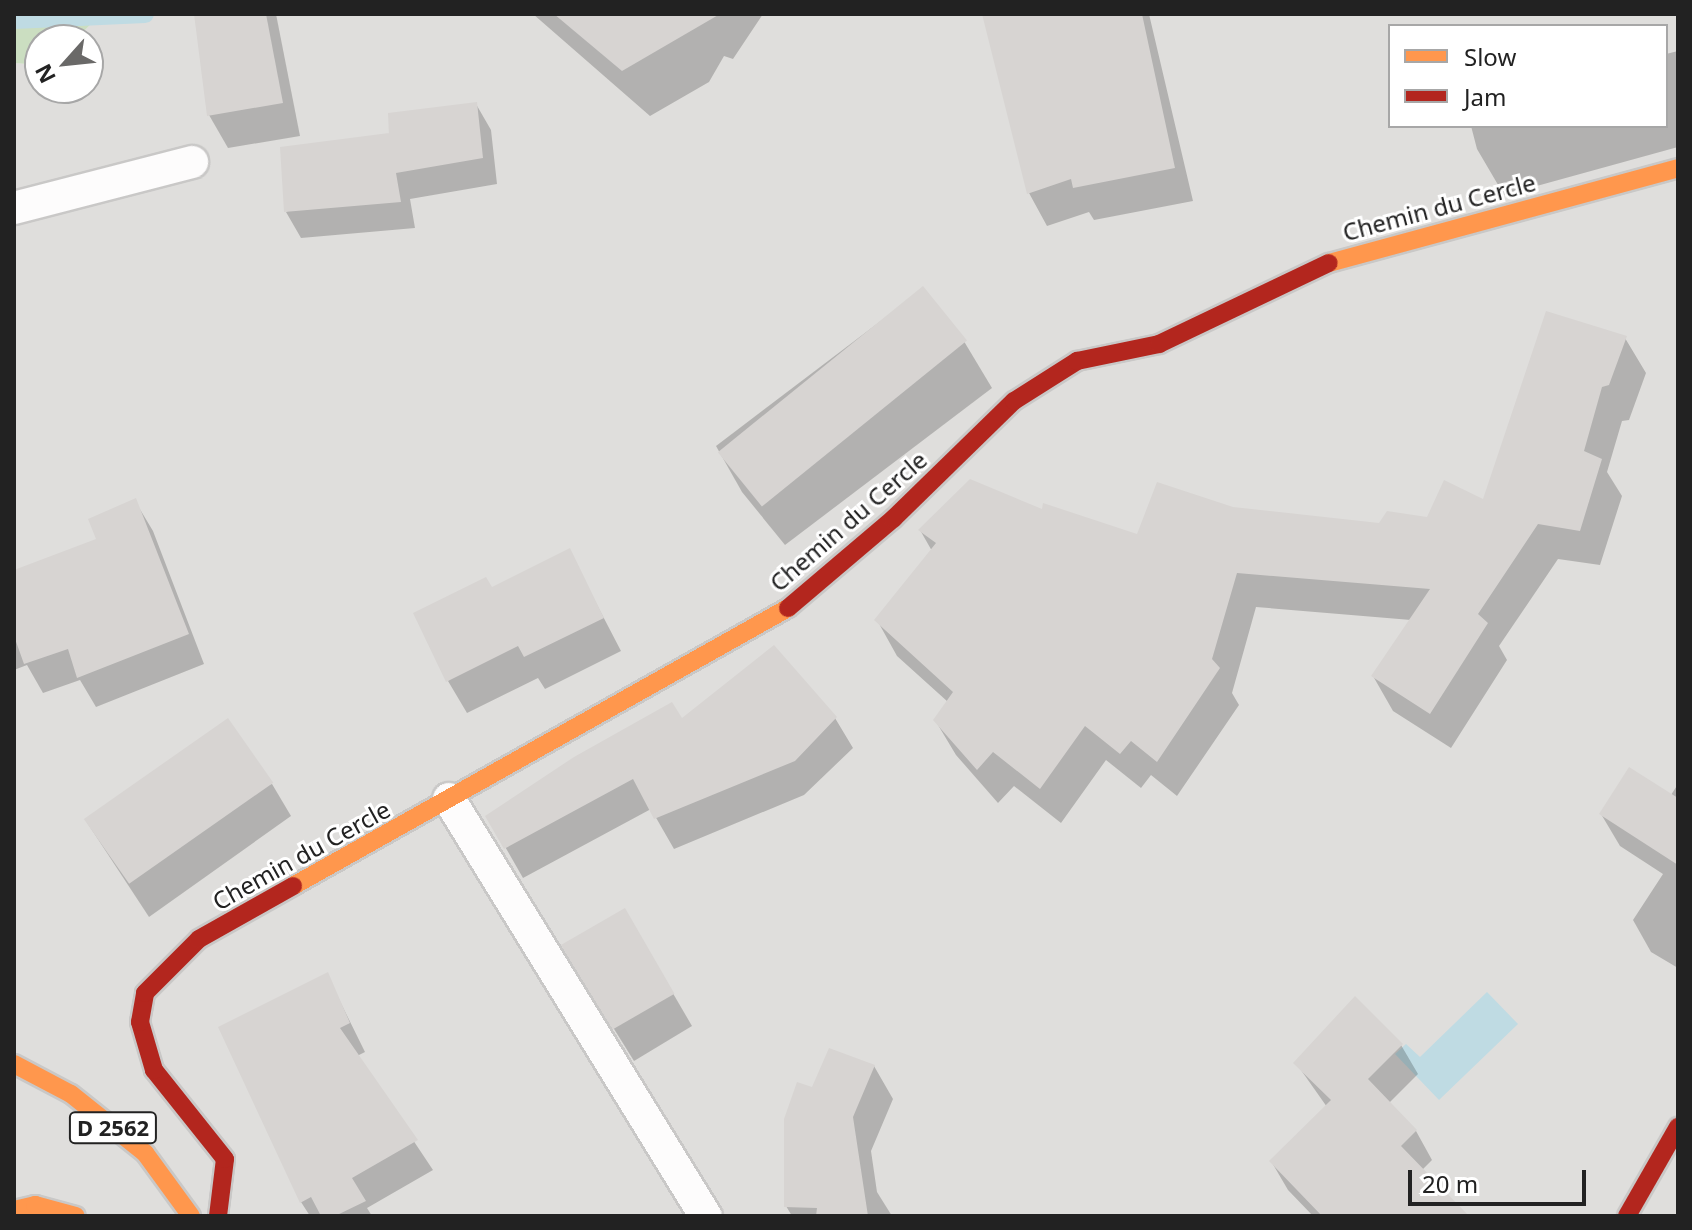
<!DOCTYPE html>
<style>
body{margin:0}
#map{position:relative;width:1692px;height:1230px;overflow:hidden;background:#f0eeeb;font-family:"Noto Sans",sans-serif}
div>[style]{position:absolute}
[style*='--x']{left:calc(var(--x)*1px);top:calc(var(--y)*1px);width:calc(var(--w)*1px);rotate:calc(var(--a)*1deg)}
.residential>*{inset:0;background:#dfdedc}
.forest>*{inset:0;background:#cbdec1}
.water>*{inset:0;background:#bfdbe3}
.shadow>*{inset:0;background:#0003}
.stream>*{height:18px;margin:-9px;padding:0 9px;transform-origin:9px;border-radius:9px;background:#bfdbe3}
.building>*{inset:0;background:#d7d4d2;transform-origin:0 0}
.roads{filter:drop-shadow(2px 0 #c9c8c7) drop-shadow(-2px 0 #c9c8c7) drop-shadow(0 2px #c9c8c7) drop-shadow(0 -2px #c9c8c7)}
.lane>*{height:32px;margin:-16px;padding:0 16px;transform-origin:16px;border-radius:16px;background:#fdfcfc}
.slow>*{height:18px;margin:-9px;padding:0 9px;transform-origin:9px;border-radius:9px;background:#ff974d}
.jam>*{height:18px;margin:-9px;padding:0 9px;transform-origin:9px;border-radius:9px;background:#b3261e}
span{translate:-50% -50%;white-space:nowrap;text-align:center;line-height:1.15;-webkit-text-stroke:6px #fff;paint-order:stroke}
.shield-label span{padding:2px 6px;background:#fff;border:2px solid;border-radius:6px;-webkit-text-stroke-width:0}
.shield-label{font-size:22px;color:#222;font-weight:700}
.street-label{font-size:24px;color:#222}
.frame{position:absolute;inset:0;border:16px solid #222;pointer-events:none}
.legend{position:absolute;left:1388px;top:24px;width:280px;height:104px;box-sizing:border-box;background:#fff;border:2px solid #a7a7a7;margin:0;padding:10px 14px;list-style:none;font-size:24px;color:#222}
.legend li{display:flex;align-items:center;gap:16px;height:40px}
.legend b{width:40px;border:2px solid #a7a7a7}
.north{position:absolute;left:24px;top:24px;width:80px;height:80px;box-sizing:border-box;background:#fff;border:2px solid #a7a7a7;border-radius:50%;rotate:243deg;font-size:22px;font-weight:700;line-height:32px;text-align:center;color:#222}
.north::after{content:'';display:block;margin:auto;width:28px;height:36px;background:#6a6968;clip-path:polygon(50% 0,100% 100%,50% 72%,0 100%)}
.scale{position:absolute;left:1408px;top:1170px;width:178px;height:36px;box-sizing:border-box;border:4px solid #222;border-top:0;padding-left:10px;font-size:24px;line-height:28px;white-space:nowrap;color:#222;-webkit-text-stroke:6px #fff;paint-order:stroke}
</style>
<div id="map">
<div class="residential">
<i style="clip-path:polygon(evenodd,101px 14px,1678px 14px,1678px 1216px,14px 1216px,14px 63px,40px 65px,40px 88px,88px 88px,88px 40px,75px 40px,101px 14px,1390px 26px,1666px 26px,1666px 126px,1390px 126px,1390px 26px)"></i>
</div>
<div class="forest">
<i style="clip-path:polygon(14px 14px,101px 14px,75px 40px,40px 40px,40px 65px,14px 63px)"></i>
</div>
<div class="water">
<i style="clip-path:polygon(1487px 992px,1518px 1024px,1439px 1100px,1395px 1054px,1406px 1044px,1420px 1057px)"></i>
</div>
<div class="shadow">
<i style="clip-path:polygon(208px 14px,276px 14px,300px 136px,228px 148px,209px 115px)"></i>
<i style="clip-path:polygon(533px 14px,763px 14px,733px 59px,724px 56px,709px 82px,650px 116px)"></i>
<i style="clip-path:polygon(984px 14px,1149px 14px,1193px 201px,1094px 220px,1089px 212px,1047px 226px,1029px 193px)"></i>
<i style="clip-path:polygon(1678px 51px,1678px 147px,1504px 195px,1477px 149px,1471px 126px,1666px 126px,1666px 54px)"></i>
<i style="clip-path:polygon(476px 104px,491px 130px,497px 184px,410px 199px,415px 228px,301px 238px,286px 212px)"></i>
<i style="clip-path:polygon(923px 289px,965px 343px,992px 388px,785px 545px,742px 492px,716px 446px)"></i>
<i style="clip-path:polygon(1625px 338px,1646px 373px,1629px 420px,1622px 421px,1607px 472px,1622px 496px,1600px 565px,1558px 559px,1499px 646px,1507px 660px,1451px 748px,1393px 711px,1373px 676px,1411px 620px,1256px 607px,1232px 693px,1239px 705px,1177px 796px,1151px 775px,1141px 788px,1106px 760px,1061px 823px,1014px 786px,998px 803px,956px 755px,935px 720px,948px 702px,897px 656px,877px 620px,932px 551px,920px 530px,1044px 512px,1138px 536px,1232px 509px,1380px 525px,1428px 519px,1484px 502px)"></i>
<i style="clip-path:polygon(135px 501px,153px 531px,204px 664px,96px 707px,80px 680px,43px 693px,27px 665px,14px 670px,14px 572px,99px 540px)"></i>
<i style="clip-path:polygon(569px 551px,621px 651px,545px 689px,538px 678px,467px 713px,448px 681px,492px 590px)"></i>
<i style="clip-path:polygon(835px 718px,853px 748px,804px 795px,674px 849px,651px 809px,523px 878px,488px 817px)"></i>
<i style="clip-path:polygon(272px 784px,291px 816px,149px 917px,86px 821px)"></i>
<i style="clip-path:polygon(1678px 784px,1678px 968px,1651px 952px,1633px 920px,1663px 874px,1620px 846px,1601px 814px,1671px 795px)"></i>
<i style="clip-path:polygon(625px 911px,692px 1026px,634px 1061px,583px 979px)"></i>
<i style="clip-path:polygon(327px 975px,365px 1052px,357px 1056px,433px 1170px,367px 1208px,372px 1216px,310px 1216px,301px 1202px)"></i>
<i style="clip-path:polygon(1401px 1045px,1418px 1074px,1389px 1103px,1416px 1131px,1432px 1160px,1422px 1170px,1464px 1216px,1313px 1216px,1288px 1190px,1271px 1161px,1327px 1107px,1296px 1063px)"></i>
<i style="clip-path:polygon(874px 1066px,893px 1099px,871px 1151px,877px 1192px,892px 1216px,792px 1216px,786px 1206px,813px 1090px)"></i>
</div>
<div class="stream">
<i style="--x:14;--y:20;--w:131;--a:-2.6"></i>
</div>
<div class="building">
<i style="clip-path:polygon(194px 14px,266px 14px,283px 103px,207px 116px)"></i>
<i style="clip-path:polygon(554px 14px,720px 14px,622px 71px)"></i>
<i style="clip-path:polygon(982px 14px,1142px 14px,1175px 168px,1073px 188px,1071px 179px,1027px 194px)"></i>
<i style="clip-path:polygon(477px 102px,483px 158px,396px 173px,401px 202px,284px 212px,280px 147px,389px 133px,389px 137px,388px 113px)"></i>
<i style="left:923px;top:286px;width:70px;height:264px;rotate:51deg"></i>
<i style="clip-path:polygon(1546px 311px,1627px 336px,1609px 385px,1602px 387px,1584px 451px,1602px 459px,1580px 531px,1538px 524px,1478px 614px,1488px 623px,1430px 714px,1371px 676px,1430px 589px,1237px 573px,1212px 659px,1220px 668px,1157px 762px,1131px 741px,1120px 754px,1085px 726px,1040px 789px,993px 752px,977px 770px,933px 720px,953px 692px,874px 620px,936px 543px,918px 530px,970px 479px,1042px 509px,1043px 503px,1137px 534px,1157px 482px,1233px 507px,1379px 523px,1387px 511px,1427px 517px,1444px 480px,1483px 499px)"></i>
<i style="clip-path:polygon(136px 498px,189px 634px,77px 678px,68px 649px,24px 664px,14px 636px,14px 570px,96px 539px,88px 519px)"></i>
<i style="clip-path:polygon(570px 548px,604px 618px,524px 657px,518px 646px,446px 682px,413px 613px,486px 577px,492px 587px)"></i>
<i style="clip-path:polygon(774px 645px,837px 717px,795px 761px,654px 819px,633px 779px,504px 849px,485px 816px,574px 757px,672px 702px,682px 718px)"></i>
<i style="left:228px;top:718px;width:79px;height:176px;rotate:55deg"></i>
<i style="clip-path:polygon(1629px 767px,1678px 798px,1678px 865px,1599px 814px)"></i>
<i style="left:625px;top:908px;width:99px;height:74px;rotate:60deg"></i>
<i style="clip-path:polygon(328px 972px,350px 1023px,340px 1028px,418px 1140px,352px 1178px,366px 1201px,335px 1216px,321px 1216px,311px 1197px,300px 1203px,218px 1027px)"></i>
<i style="clip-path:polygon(1355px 996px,1403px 1044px,1368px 1079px,1417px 1130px,1401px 1146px,1469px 1216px,1322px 1216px,1269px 1161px,1331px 1100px,1293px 1063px)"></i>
<i style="clip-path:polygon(829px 1048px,875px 1065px,853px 1117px,868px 1216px,816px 1216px,817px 1208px,784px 1207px,784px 1119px,797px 1082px,812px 1087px)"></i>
</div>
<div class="roads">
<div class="lane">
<i style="--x:14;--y:208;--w:184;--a:-14.5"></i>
<i style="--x:449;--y:799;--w:490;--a:58.4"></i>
</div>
<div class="slow">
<i style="--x:1329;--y:263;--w:362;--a:-15.2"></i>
<i style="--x:293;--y:886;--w:568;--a:-29.32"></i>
<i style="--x:14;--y:1064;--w:64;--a:27.8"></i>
<i style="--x:71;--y:1094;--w:95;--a:38.6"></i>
<i style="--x:145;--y:1153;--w:78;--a:53.9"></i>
<i style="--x:14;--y:1210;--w:22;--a:-13"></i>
<i style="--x:35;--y:1205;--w:42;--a:15"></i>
</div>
<div class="jam">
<i style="--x:788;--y:608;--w:138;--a:-40.3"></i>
<i style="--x:893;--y:519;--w:169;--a:-44.3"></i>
<i style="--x:1014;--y:401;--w:75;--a:-32.4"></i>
<i style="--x:1077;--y:361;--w:84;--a:-11.7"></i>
<i style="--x:1159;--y:344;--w:188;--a:-25.5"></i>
<i style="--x:218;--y:1216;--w:57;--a:-83"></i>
<i style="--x:225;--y:1159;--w:114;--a:-128.6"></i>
<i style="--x:154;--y:1070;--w:50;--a:-106.3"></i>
<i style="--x:140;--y:1022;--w:29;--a:-80"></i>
<i style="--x:145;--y:993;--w:76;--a:-45"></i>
<i style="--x:199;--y:939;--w:108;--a:-29.4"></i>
<i style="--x:1627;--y:1216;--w:103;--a:-60.2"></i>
</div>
</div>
<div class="shield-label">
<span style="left:113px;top:1128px">D 2562</span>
</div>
<div class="street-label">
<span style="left:1439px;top:207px;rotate:-15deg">Chemin du Cercle</span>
<span style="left:848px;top:521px;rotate:-41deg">Chemin du Cercle</span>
<span style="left:301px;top:855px;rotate:-29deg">Chemin du Cercle</span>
</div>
<div class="frame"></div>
<ul class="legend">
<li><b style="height:10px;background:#ff974d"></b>Slow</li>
<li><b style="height:10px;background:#b3261e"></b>Jam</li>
</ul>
<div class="north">N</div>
<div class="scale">20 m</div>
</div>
